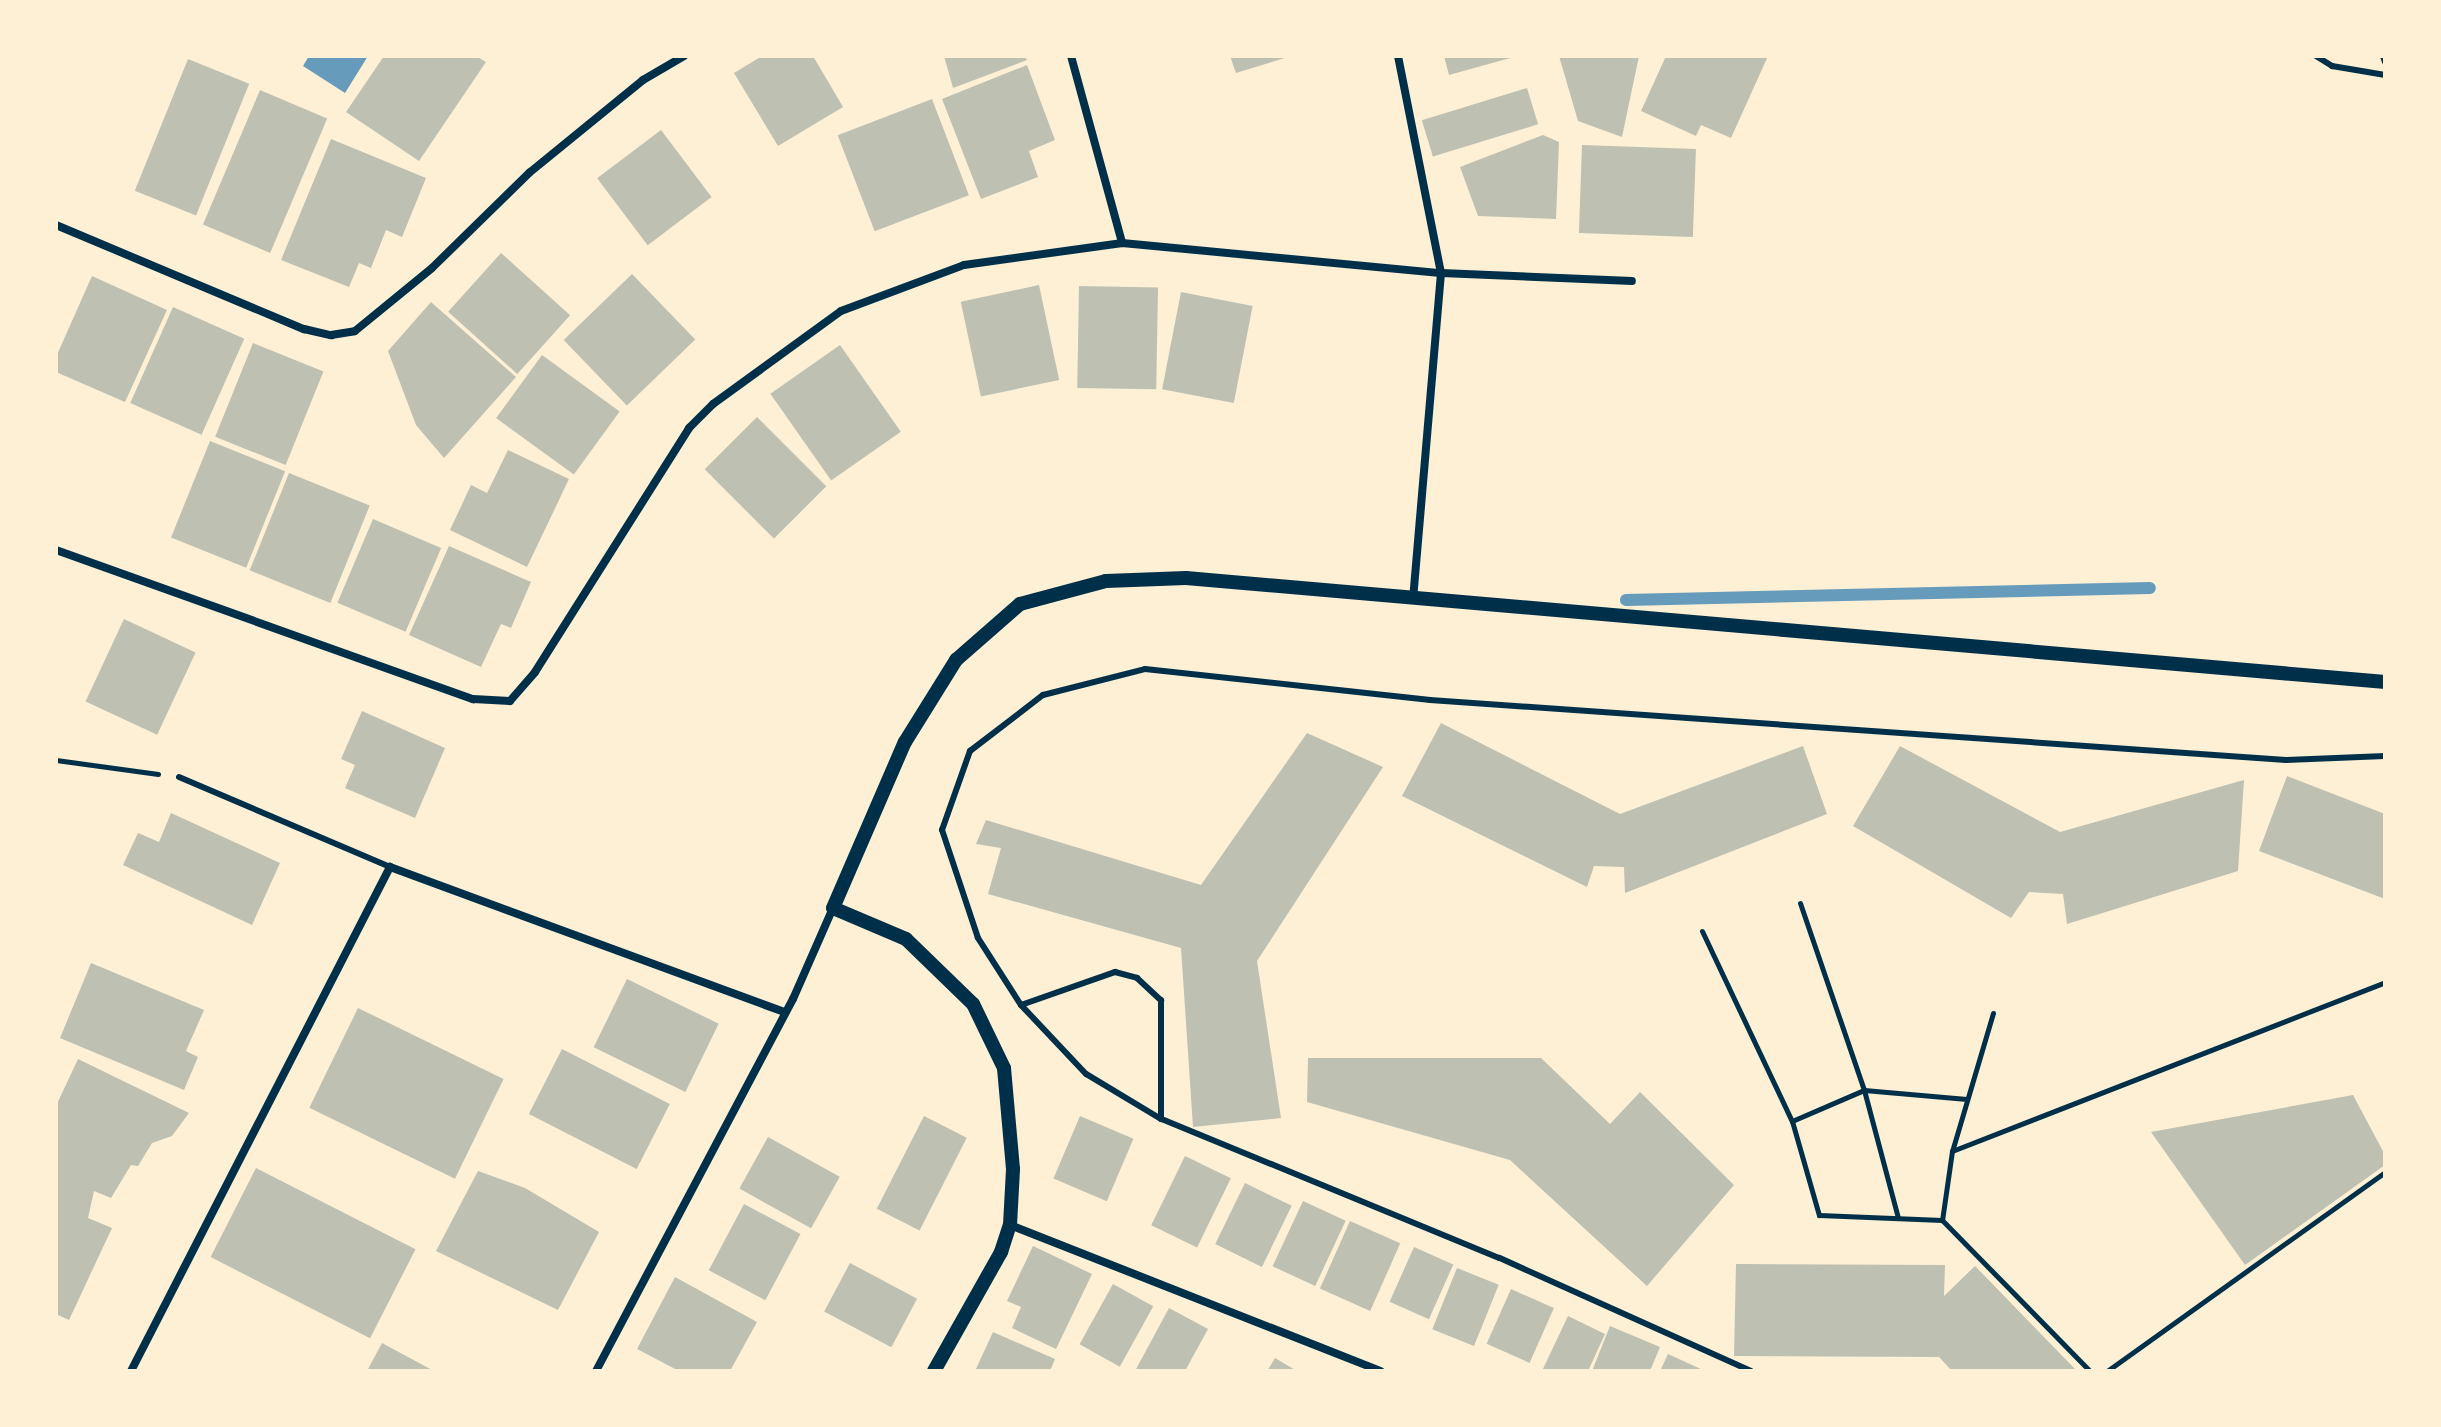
<!DOCTYPE html>
<style>
body{margin:0}
#map{position:relative;width:2441px;height:1427px;overflow:hidden;background:#fdf0d5;font-family:"Open Sans",sans-serif}
div>[style]{position:absolute}
[style*='--x']{left:calc(var(--x)*1px);top:calc(var(--y)*1px);width:calc(var(--w)*1px);rotate:calc(var(--a)*1deg)}
.water>*{inset:0;background:#669bbc}
.stream>*{height:12px;margin:-6px;padding:0 6px;transform-origin:6px;border-radius:6px;background:#669bbc}
.building>*{inset:0;background:#bec0b2;transform-origin:0 0}
.path>*{height:5px;margin:-2.5px;padding:0 2.5px;transform-origin:2.5px;border-radius:2.5px;background:#003049}
.service>*{height:6px;margin:-3px;padding:0 3px;transform-origin:3px;border-radius:3px;background:#003049}
.minor>*{height:8px;margin:-4px;padding:0 4px;transform-origin:4px;border-radius:4px;background:#003049}
.tertiary>*{height:14px;margin:-7px;padding:0 7px;transform-origin:7px;border-radius:7px;background:#003049}
span{translate:-50% -50%;white-space:nowrap;text-align:center;line-height:1.15;-webkit-text-stroke:7px #fdf0d5;paint-order:stroke}
.frame{position:absolute;inset:0;border:58px solid #fdf0d5;pointer-events:none}
</style>
<div id="map">
<div class="water">
<i style="clip-path:polygon(309px 56px,368px 56px,345px 93px,303px 66px)"></i>
</div>
<div class="stream">
<i style="--x:1626;--y:600;--w:524;--a:-1.31"></i>
</div>
<div class="building">
<i style="clip-path:polygon(384px 56px,476px 56px,486px 62px,419px 161px,346px 112px)"></i>
<i style="clip-path:polygon(762px 56px,813px 56px,843px 107px,778px 146px,734px 73px)"></i>
<i style="clip-path:polygon(944px 56px,1025px 56px,1027px 60px,953px 88px)"></i>
<i style="clip-path:polygon(1230px 56px,1287px 56px,1288px 57px,1236px 73px)"></i>
<i style="clip-path:polygon(1444px 56px,1514px 56px,1514px 57px,1449px 75px)"></i>
<i style="clip-path:polygon(1559px 56px,1639px 56px,1622px 137px,1578px 121px)"></i>
<i style="clip-path:polygon(1666px 56px,1768px 56px,1731px 138px,1701px 125px,1696px 136px,1641px 111px)"></i>
<i style="left:188px;top:59px;width:66px;height:142px;rotate:22deg"></i>
<i style="clip-path:polygon(1027px 65px,1055px 140px,1029px 151px,1038px 177px,981px 199px,942px 99px)"></i>
<i style="left:1527px;top:88px;width:38px;height:110px;rotate:73deg"></i>
<i style="left:260px;top:90px;width:73px;height:146px;rotate:23deg"></i>
<i style="left:932px;top:99px;width:103px;height:101px;rotate:69deg"></i>
<i style="left:661px;top:130px;width:84px;height:80px;rotate:53deg"></i>
<i style="clip-path:polygon(1543px 135px,1559px 142px,1556px 219px,1478px 216px,1460px 167px)"></i>
<i style="clip-path:polygon(331px 139px,426px 178px,402px 237px,386px 230px,371px 268px,359px 263px,349px 287px,281px 260px)"></i>
<i style="left:1582px;top:145px;width:114px;height:88px;rotate:2deg"></i>
<i style="left:501px;top:253px;width:93px;height:79px;rotate:42deg"></i>
<i style="left:632px;top:274px;width:91px;height:95px;rotate:46deg"></i>
<i style="clip-path:polygon(92px 276px,167px 310px,125px 402px,56px 372px,56px 357px)"></i>
<i style="left:1039px;top:285px;width:97px;height:80px;rotate:78deg"></i>
<i style="left:1079px;top:286px;width:79px;height:102px;rotate:1deg"></i>
<i style="left:1181px;top:292px;width:73px;height:99px;rotate:11deg"></i>
<i style="clip-path:polygon(431px 302px,516px 377px,444px 458px,416px 425px,388px 351px)"></i>
<i style="left:173px;top:307px;width:78px;height:105px;rotate:24deg"></i>
<i style="left:253px;top:343px;width:76px;height:101px;rotate:22deg"></i>
<i style="left:840px;top:345px;width:106px;height:85px;rotate:55deg"></i>
<i style="left:542px;top:355px;width:96px;height:78px;rotate:36deg"></i>
<i style="left:757px;top:417px;width:98px;height:74px;rotate:45deg"></i>
<i style="left:210px;top:441px;width:81px;height:104px;rotate:22deg"></i>
<i style="clip-path:polygon(508px 450px,569px 479px,527px 567px,450px 530px,471px 485px,487px 493px)"></i>
<i style="left:289px;top:473px;width:87px;height:105px;rotate:22deg"></i>
<i style="left:373px;top:519px;width:74px;height:91px;rotate:23deg"></i>
<i style="clip-path:polygon(449px 546px,531px 582px,511px 628px,501px 624px,481px 667px,409px 635px)"></i>
<i style="left:124px;top:619px;width:79px;height:91px;rotate:25deg"></i>
<i style="clip-path:polygon(362px 711px,445px 748px,415px 818px,345px 788px,355px 765px,341px 759px)"></i>
<i style="clip-path:polygon(1441px 723px,1620px 814px,1803px 746px,1827px 814px,1625px 893px,1624px 867px,1594px 866px,1587px 887px,1402px 796px)"></i>
<i style="clip-path:polygon(1307px 733px,1383px 767px,1257px 961px,1281px 1118px,1193px 1127px,1181px 948px,988px 894px,1001px 848px,976px 844px,986px 820px,1201px 885px)"></i>
<i style="clip-path:polygon(1900px 746px,2060px 832px,2244px 780px,2238px 871px,2067px 924px,2063px 894px,2029px 892px,2011px 918px,1853px 826px)"></i>
<i style="clip-path:polygon(2287px 776px,2385px 814px,2385px 899px,2259px 851px)"></i>
<i style="clip-path:polygon(171px 813px,280px 863px,252px 925px,123px 865px,138px 833px,159px 842px)"></i>
<i style="clip-path:polygon(91px 963px,204px 1010px,186px 1051px,198px 1057px,184px 1090px,60px 1038px)"></i>
<i style="left:627px;top:979px;width:102px;height:76px;rotate:26deg"></i>
<i style="left:358px;top:1008px;width:162px;height:111px;rotate:26deg"></i>
<i style="left:562px;top:1049px;width:121px;height:73px;rotate:27deg"></i>
<i style="clip-path:polygon(1308px 1058px,1541px 1058px,1610px 1124px,1640px 1092px,1734px 1185px,1647px 1286px,1510px 1160px,1307px 1102px)"></i>
<i style="clip-path:polygon(78px 1059px,189px 1113px,172px 1136px,152px 1143px,138px 1166px,131px 1165px,111px 1198px,94px 1191px,88px 1218px,112px 1228px,69px 1320px,56px 1314px,56px 1106px)"></i>
<i style="clip-path:polygon(2353px 1095px,2385px 1155px,2385px 1165px,2245px 1265px,2151px 1132px)"></i>
<i style="left:924px;top:1116px;width:48px;height:104px;rotate:27deg"></i>
<i style="left:1080px;top:1116px;width:58px;height:68px;rotate:23deg"></i>
<i style="left:768px;top:1137px;width:82px;height:59px;rotate:29deg"></i>
<i style="left:1185px;top:1156px;width:51px;height:77px;rotate:26deg"></i>
<i style="left:256px;top:1168px;width:179px;height:100px;rotate:27deg"></i>
<i style="clip-path:polygon(478px 1171px,525px 1188px,599px 1232px,558px 1310px,436px 1251px)"></i>
<i style="left:1245px;top:1183px;width:52px;height:68px;rotate:26deg"></i>
<i style="left:1303px;top:1201px;width:47px;height:72px;rotate:25deg"></i>
<i style="left:744px;top:1204px;width:64px;height:75px;rotate:28deg"></i>
<i style="left:1350px;top:1221px;width:55px;height:74px;rotate:24deg"></i>
<i style="clip-path:polygon(1033px 1246px,1092px 1274px,1056px 1349px,1012px 1328px,1021px 1307px,1007px 1301px)"></i>
<i style="left:1414px;top:1247px;width:43px;height:60px;rotate:24deg"></i>
<i style="left:850px;top:1263px;width:76px;height:55px;rotate:28deg"></i>
<i style="clip-path:polygon(1736px 1264px,1945px 1265px,1944px 1296px,1975px 1266px,2077px 1371px,1952px 1371px,1939px 1357px,1734px 1356px)"></i>
<i style="left:1457px;top:1268px;width:45px;height:66px;rotate:22deg"></i>
<i style="clip-path:polygon(675px 1277px,757px 1322px,730px 1371px,679px 1371px,637px 1349px)"></i>
<i style="left:1113px;top:1284px;width:46px;height:69px;rotate:29deg"></i>
<i style="left:1511px;top:1289px;width:47px;height:60px;rotate:24deg"></i>
<i style="clip-path:polygon(1169px 1308px,1208px 1329px,1185px 1371px,1135px 1371px)"></i>
<i style="clip-path:polygon(1568px 1316px,1605px 1334px,1588px 1371px,1542px 1371px)"></i>
<i style="clip-path:polygon(1610px 1326px,1660px 1347px,1650px 1371px,1592px 1371px)"></i>
<i style="clip-path:polygon(993px 1332px,1055px 1359px,1050px 1371px,975px 1371px)"></i>
<i style="clip-path:polygon(382px 1343px,434px 1371px,367px 1371px)"></i>
<i style="clip-path:polygon(1668px 1354px,1705px 1371px,1660px 1371px)"></i>
<i style="clip-path:polygon(1275px 1358px,1297px 1371px,1267px 1371px)"></i>
</div>
<div class="path">
<i style="--x:56;--y:760;--w:103;--a:7.8"></i>
<i style="--x:1800;--y:903;--w:198;--a:71.1"></i>
<i style="--x:1864;--y:1090;--w:132;--a:75.1"></i>
<i style="--x:1702;--y:931;--w:210;--a:64.7"></i>
<i style="--x:1792;--y:1121;--w:98;--a:74"></i>
<i style="--x:1819;--y:1215;--w:123;--a:2.3"></i>
<i style="--x:1993;--y:1013;--w:144;--a:106.5"></i>
<i style="--x:1952;--y:1151;--w:70;--a:98.2"></i>
<i style="--x:1942;--y:1220;--w:211;--a:45.6"></i>
<i style="--x:1792;--y:1121;--w:78;--a:-23.3"></i>
<i style="--x:1864;--y:1090;--w:103;--a:5"></i>
<i style="--x:1952;--y:1151;--w:465;--a:-21.3"></i>
<i style="--x:2107;--y:1371;--w:342;--a:-35.6"></i>
</div>
<div class="service">
<i style="--x:2316;--y:56;--w:19;--a:32"></i>
<i style="--x:2332;--y:66;--w:54;--a:9.6"></i>
<i style="--x:2383;--y:56;--w:6;--a:72"></i>
<i style="--x:179;--y:777;--w:229;--a:23.1"></i>
<i style="--x:1021;--y:1005;--w:100;--a:-19.3"></i>
<i style="--x:1115;--y:972;--w:23;--a:15"></i>
<i style="--x:1137;--y:978;--w:33;--a:43"></i>
<i style="--x:1161;--y:1000;--w:119;--a:90"></i>
<i style="--x:1751;--y:1371;--w:276;--a:-155.8"></i>
<i style="--x:1499;--y:1258;--w:365;--a:-157.6"></i>
<i style="--x:1161;--y:1119;--w:87;--a:-149"></i>
<i style="--x:1086;--y:1074;--w:95;--a:-133.3"></i>
<i style="--x:1021;--y:1005;--w:80;--a:-122.7"></i>
<i style="--x:978;--y:938;--w:114;--a:-108.4"></i>
<i style="--x:942;--y:830;--w:84;--a:-70.5"></i>
<i style="--x:970;--y:751;--w:92;--a:-37.5"></i>
<i style="--x:1043;--y:695;--w:105;--a:-14.3"></i>
<i style="--x:1145;--y:669;--w:287;--a:6.2"></i>
<i style="--x:1430;--y:700;--w:858;--a:4.01"></i>
<i style="--x:2286;--y:760;--w:99;--a:-2.3"></i>
</div>
<div class="minor">
<i style="--x:1071;--y:56;--w:194;--a:74.7"></i>
<i style="--x:1398;--y:56;--w:221;--a:78.8"></i>
<i style="--x:1441;--y:273;--w:325;--a:94.9"></i>
<i style="--x:56;--y:225;--w:269;--a:22.8"></i>
<i style="--x:304;--y:329;--w:28;--a:13"></i>
<i style="--x:331;--y:335;--w:24;--a:-9"></i>
<i style="--x:355;--y:331;--w:99;--a:-39.3"></i>
<i style="--x:432;--y:268;--w:136;--a:-44.4"></i>
<i style="--x:529;--y:173;--w:147;--a:-39.2"></i>
<i style="--x:643;--y:80;--w:48;--a:-30.3"></i>
<i style="--x:56;--y:550;--w:443;--a:19.7"></i>
<i style="--x:473;--y:699;--w:37;--a:3"></i>
<i style="--x:510;--y:701;--w:38;--a:-49"></i>
<i style="--x:535;--y:672;--w:289;--a:-57.7"></i>
<i style="--x:689;--y:428;--w:34;--a:-45"></i>
<i style="--x:713;--y:404;--w:158;--a:-36"></i>
<i style="--x:841;--y:311;--w:131;--a:-20.5"></i>
<i style="--x:964;--y:265;--w:160;--a:-7.9"></i>
<i style="--x:1122;--y:243;--w:320;--a:5.4"></i>
<i style="--x:1441;--y:273;--w:191;--a:2.4"></i>
<i style="--x:1010;--y:1225;--w:398;--a:21.5"></i>
<i style="--x:131;--y:1371;--w:567;--a:-62.8"></i>
<i style="--x:390;--y:867;--w:421;--a:20.2"></i>
<i style="--x:596;--y:1371;--w:421;--a:-62.1"></i>
<i style="--x:793;--y:999;--w:99;--a:-66.3"></i>
</div>
<div class="tertiary">
<i style="--x:934;--y:1371;--w:137;--a:-60.6"></i>
<i style="--x:1001;--y:1252;--w:28;--a:-72"></i>
<i style="--x:1010;--y:1225;--w:56;--a:-86.9"></i>
<i style="--x:1013;--y:1169;--w:101;--a:-95.1"></i>
<i style="--x:1004;--y:1068;--w:71;--a:-115.8"></i>
<i style="--x:973;--y:1004;--w:93;--a:-135.9"></i>
<i style="--x:906;--y:939;--w:79;--a:-157"></i>
<i style="--x:833;--y:908;--w:181;--a:-66.6"></i>
<i style="--x:905;--y:742;--w:97;--a:-58.1"></i>
<i style="--x:956;--y:660;--w:85;--a:-41.2"></i>
<i style="--x:1020;--y:604;--w:89;--a:-15"></i>
<i style="--x:1106;--y:581;--w:80;--a:-2.1"></i>
<i style="--x:1186;--y:578;--w:1204;--a:4.96"></i>
</div>
<div class="frame"></div>
</div>
